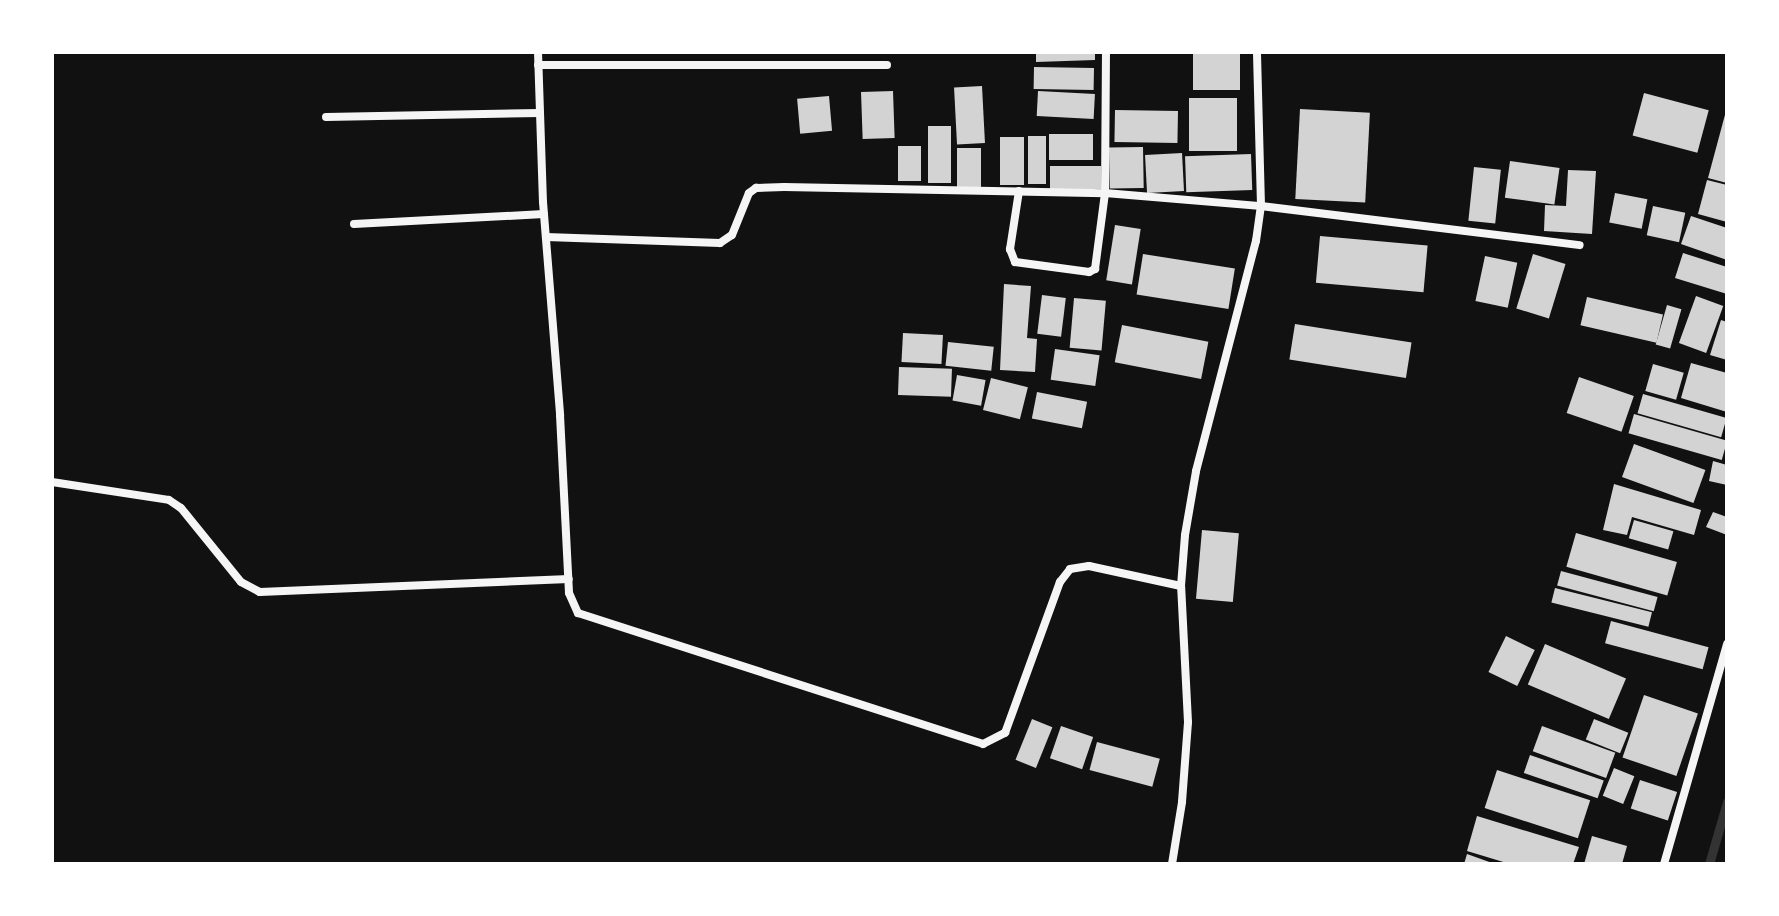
<!DOCTYPE html>
<style>
body{margin:0}
#map{position:relative;width:1779px;height:916px;overflow:hidden;background:#111;font-family:"Fira Sans",sans-serif}
div>[style]{position:absolute}
[style*='--x']{left:calc(var(--x)*1px);top:calc(var(--y)*1px);width:calc(var(--w)*1px);rotate:calc(var(--a)*1deg)}
.stream>*{height:9px;margin:-4.5px;padding:0 4.5px;transform-origin:4.5px;border-radius:4.5px;background:#333}
.building>*{inset:0;background:#d3d3d3;transform-origin:0 0}
.minor>*{height:8px;margin:-4px;padding:0 4px;transform-origin:4px;border-radius:4px;background:#f5f5f5}
span{translate:-50% -50%;white-space:nowrap;text-align:center;line-height:1.15;-webkit-text-stroke:6px #fff;paint-order:stroke}
.frame{position:absolute;inset:0;border:54px solid #fff;pointer-events:none}
</style>
<div id="map">
<div class="stream">
<i style="--x:1709;--y:864;--w:65;--a:-73.8"></i>
</div>
<div class="building">
<i style="clip-path:polygon(1036px 52px,1095px 52px,1095px 60px,1036px 62px)"></i>
<i style="left:1193px;top:52px;width:47px;height:38px"></i>
<i style="left:1034px;top:67px;width:60px;height:22px;rotate:1deg"></i>
<i style="left:982px;top:86px;width:57px;height:28px;rotate:87deg"></i>
<i style="left:893px;top:91px;width:47px;height:32px;rotate:88deg"></i>
<i style="left:1038px;top:91px;width:57px;height:25px;rotate:3deg"></i>
<i style="left:1644px;top:93px;width:67px;height:44px;rotate:15deg"></i>
<i style="left:829px;top:96px;width:35px;height:32px;rotate:85deg"></i>
<i style="left:1189px;top:98px;width:48px;height:53px"></i>
<i style="left:1300px;top:109px;width:70px;height:90px;rotate:3deg"></i>
<i style="left:1115px;top:110px;width:63px;height:32px;rotate:1deg"></i>
<i style="clip-path:polygon(1726px 111px,1727px 111px,1727px 183px,1708px 178px)"></i>
<i style="left:928px;top:126px;width:23px;height:57px"></i>
<i style="left:1049px;top:134px;width:44px;height:26px"></i>
<i style="left:1028px;top:136px;width:18px;height:48px"></i>
<i style="left:1000px;top:137px;width:24px;height:48px"></i>
<i style="left:898px;top:146px;width:23px;height:35px"></i>
<i style="left:1143px;top:147px;width:41px;height:34px;rotate:89deg"></i>
<i style="left:957px;top:148px;width:24px;height:40px"></i>
<i style="left:1182px;top:153px;width:38px;height:37px;rotate:87deg"></i>
<i style="left:1251px;top:154px;width:36px;height:66px;rotate:88deg"></i>
<i style="left:1510px;top:161px;width:50px;height:37px;rotate:8deg"></i>
<i style="left:1050px;top:166px;width:51px;height:23px"></i>
<i style="left:1474px;top:167px;width:27px;height:54px;rotate:6deg"></i>
<i style="clip-path:polygon(1568px 170px,1596px 171px,1592px 234px,1544px 231px,1545px 205px,1566px 206px)"></i>
<i style="clip-path:polygon(1707px 180px,1727px 185px,1727px 222px,1698px 214px)"></i>
<i style="left:1615px;top:193px;width:33px;height:30px;rotate:11deg"></i>
<i style="left:1653px;top:206px;width:33px;height:30px;rotate:12deg"></i>
<i style="clip-path:polygon(1691px 216px,1727px 228px,1727px 260px,1681px 244px)"></i>
<i style="left:1115px;top:225px;width:26px;height:56px;rotate:9deg"></i>
<i style="left:1320px;top:236px;width:108px;height:47px;rotate:5deg"></i>
<i style="clip-path:polygon(1683px 253px,1727px 267px,1727px 294px,1675px 278px)"></i>
<i style="left:1143px;top:254px;width:93px;height:41px;rotate:9deg"></i>
<i style="left:1533px;top:254px;width:34px;height:57px;rotate:17deg"></i>
<i style="left:1485px;top:256px;width:33px;height:46px;rotate:12deg"></i>
<i style="clip-path:polygon(1004px 284px,1031px 286px,1027px 338px,1037px 339px,1035px 372px,1000px 370px)"></i>
<i style="left:1042px;top:295px;width:24px;height:39px;rotate:7deg"></i>
<i style="left:1696px;top:296px;width:29px;height:50px;rotate:20deg"></i>
<i style="left:1587px;top:297px;width:78px;height:29px;rotate:13deg"></i>
<i style="left:1074px;top:298px;width:32px;height:50px;rotate:5deg"></i>
<i style="left:1667px;top:305px;width:15px;height:41px;rotate:16deg"></i>
<i style="clip-path:polygon(1721px 320px,1727px 322px,1727px 360px,1710px 355px)"></i>
<i style="left:1295px;top:324px;width:118px;height:36px;rotate:9deg"></i>
<i style="left:1122px;top:325px;width:88px;height:38px;rotate:11deg"></i>
<i style="left:903px;top:333px;width:40px;height:29px;rotate:3deg"></i>
<i style="left:948px;top:342px;width:46px;height:24px;rotate:6deg"></i>
<i style="left:1055px;top:349px;width:45px;height:31px;rotate:8deg"></i>
<i style="clip-path:polygon(1691px 363px,1727px 373px,1727px 412px,1681px 398px)"></i>
<i style="left:1653px;top:364px;width:32px;height:28px;rotate:16deg"></i>
<i style="left:899px;top:367px;width:53px;height:28px;rotate:2deg"></i>
<i style="left:957px;top:375px;width:29px;height:26px;rotate:10deg"></i>
<i style="left:1579px;top:377px;width:58px;height:38px;rotate:19deg"></i>
<i style="left:991px;top:378px;width:38px;height:33px;rotate:14deg"></i>
<i style="left:1037px;top:392px;width:51px;height:27px;rotate:11deg"></i>
<i style="left:1643px;top:394px;width:87px;height:20px;rotate:16deg"></i>
<i style="left:1634px;top:414px;width:97px;height:20px;rotate:16deg"></i>
<i style="left:1634px;top:444px;width:76px;height:35px;rotate:20deg"></i>
<i style="clip-path:polygon(1713px 461px,1727px 465px,1727px 485px,1709px 481px)"></i>
<i style="clip-path:polygon(1614px 484px,1701px 510px,1694px 535px,1632px 517px,1627px 535px,1603px 530px)"></i>
<i style="clip-path:polygon(1713px 512px,1727px 517px,1727px 535px,1706px 527px)"></i>
<i style="left:1634px;top:520px;width:41px;height:19px;rotate:16deg"></i>
<i style="left:1202px;top:530px;width:37px;height:69px;rotate:5deg"></i>
<i style="left:1576px;top:533px;width:105px;height:35px;rotate:16deg"></i>
<i style="left:1561px;top:571px;width:100px;height:15px;rotate:15deg"></i>
<i style="left:1555px;top:588px;width:100px;height:15px;rotate:14deg"></i>
<i style="left:1611px;top:621px;width:101px;height:23px;rotate:15deg"></i>
<i style="left:1506px;top:636px;width:32px;height:40px;rotate:26deg"></i>
<i style="left:1545px;top:644px;width:88px;height:44px;rotate:23deg"></i>
<i style="left:1644px;top:695px;width:57px;height:66px;rotate:19deg"></i>
<i style="left:1032px;top:719px;width:22px;height:44px;rotate:22deg"></i>
<i style="left:1594px;top:719px;width:37px;height:22px;rotate:22deg"></i>
<i style="left:1061px;top:726px;width:34px;height:34px;rotate:19deg"></i>
<i style="left:1542px;top:726px;width:78px;height:27px;rotate:20deg"></i>
<i style="left:1097px;top:742px;width:65px;height:29px;rotate:15deg"></i>
<i style="left:1530px;top:755px;width:78px;height:19px;rotate:19deg"></i>
<i style="left:1614px;top:768px;width:22px;height:30px;rotate:22deg"></i>
<i style="left:1497px;top:770px;width:98px;height:40px;rotate:18deg"></i>
<i style="left:1640px;top:780px;width:39px;height:30px;rotate:18deg"></i>
<i style="clip-path:polygon(1477px 816px,1579px 847px,1573px 864px,1510px 864px,1467px 851px)"></i>
<i style="clip-path:polygon(1592px 836px,1627px 846px,1622px 864px,1584px 864px)"></i>
<i style="clip-path:polygon(1467px 854px,1495px 864px,1464px 864px)"></i>
</div>
<div class="minor">
<i style="--x:538;--y:52;--w:150;--a:88.1"></i>
<i style="--x:543;--y:202;--w:214;--a:85.4"></i>
<i style="--x:560;--y:415;--w:178;--a:87.1"></i>
<i style="--x:569;--y:593;--w:22;--a:66"></i>
<i style="--x:578;--y:613;--w:426;--a:17.9"></i>
<i style="--x:983;--y:744;--w:25;--a:-27"></i>
<i style="--x:1005;--y:733;--w:161;--a:-70"></i>
<i style="--x:1060;--y:582;--w:16;--a:-52"></i>
<i style="--x:1070;--y:569;--w:19;--a:-9"></i>
<i style="--x:1089;--y:566;--w:94;--a:12.3"></i>
<i style="--x:538;--y:65;--w:349;--a:0"></i>
<i style="--x:326;--y:117;--w:214;--a:-1.1"></i>
<i style="--x:1019;--y:191;--w:59;--a:98.8"></i>
<i style="--x:1010;--y:249;--w:14;--a:69"></i>
<i style="--x:1015;--y:262;--w:75;--a:7.7"></i>
<i style="--x:1089;--y:272;--w:7;--a:-27"></i>
<i style="--x:1095;--y:269;--w:77;--a:-82.5"></i>
<i style="--x:1105;--y:193;--w:141;--a:-89.6"></i>
<i style="--x:354;--y:224;--w:190;--a:-3"></i>
<i style="--x:546;--y:237;--w:174;--a:2"></i>
<i style="--x:720;--y:243;--w:14;--a:-34"></i>
<i style="--x:732;--y:235;--w:45;--a:-68"></i>
<i style="--x:749;--y:193;--w:9;--a:-36"></i>
<i style="--x:756;--y:188;--w:28;--a:-2"></i>
<i style="--x:784;--y:187;--w:321;--a:1.1"></i>
<i style="--x:1105;--y:193;--w:157;--a:4.8"></i>
<i style="--x:1261;--y:206;--w:321;--a:7"></i>
<i style="--x:52;--y:482;--w:118;--a:8.7"></i>
<i style="--x:169;--y:500;--w:14;--a:34"></i>
<i style="--x:181;--y:508;--w:95;--a:51"></i>
<i style="--x:241;--y:582;--w:21;--a:28"></i>
<i style="--x:260;--y:592;--w:309;--a:-2.4"></i>
<i style="--x:1172;--y:864;--w:63;--a:-80.8"></i>
<i style="--x:1182;--y:802;--w:80;--a:-85.7"></i>
<i style="--x:1188;--y:722;--w:136;--a:-92.9"></i>
<i style="--x:1181;--y:586;--w:51;--a:-85.5"></i>
<i style="--x:1185;--y:535;--w:65;--a:-80.2"></i>
<i style="--x:1196;--y:471;--w:238;--a:-75.4"></i>
<i style="--x:1256;--y:241;--w:35;--a:-82"></i>
<i style="--x:1261;--y:206;--w:154;--a:-91.5"></i>
<i style="--x:1664;--y:864;--w:229;--a:-74"></i>
</div>
<div class="frame"></div>
</div>
